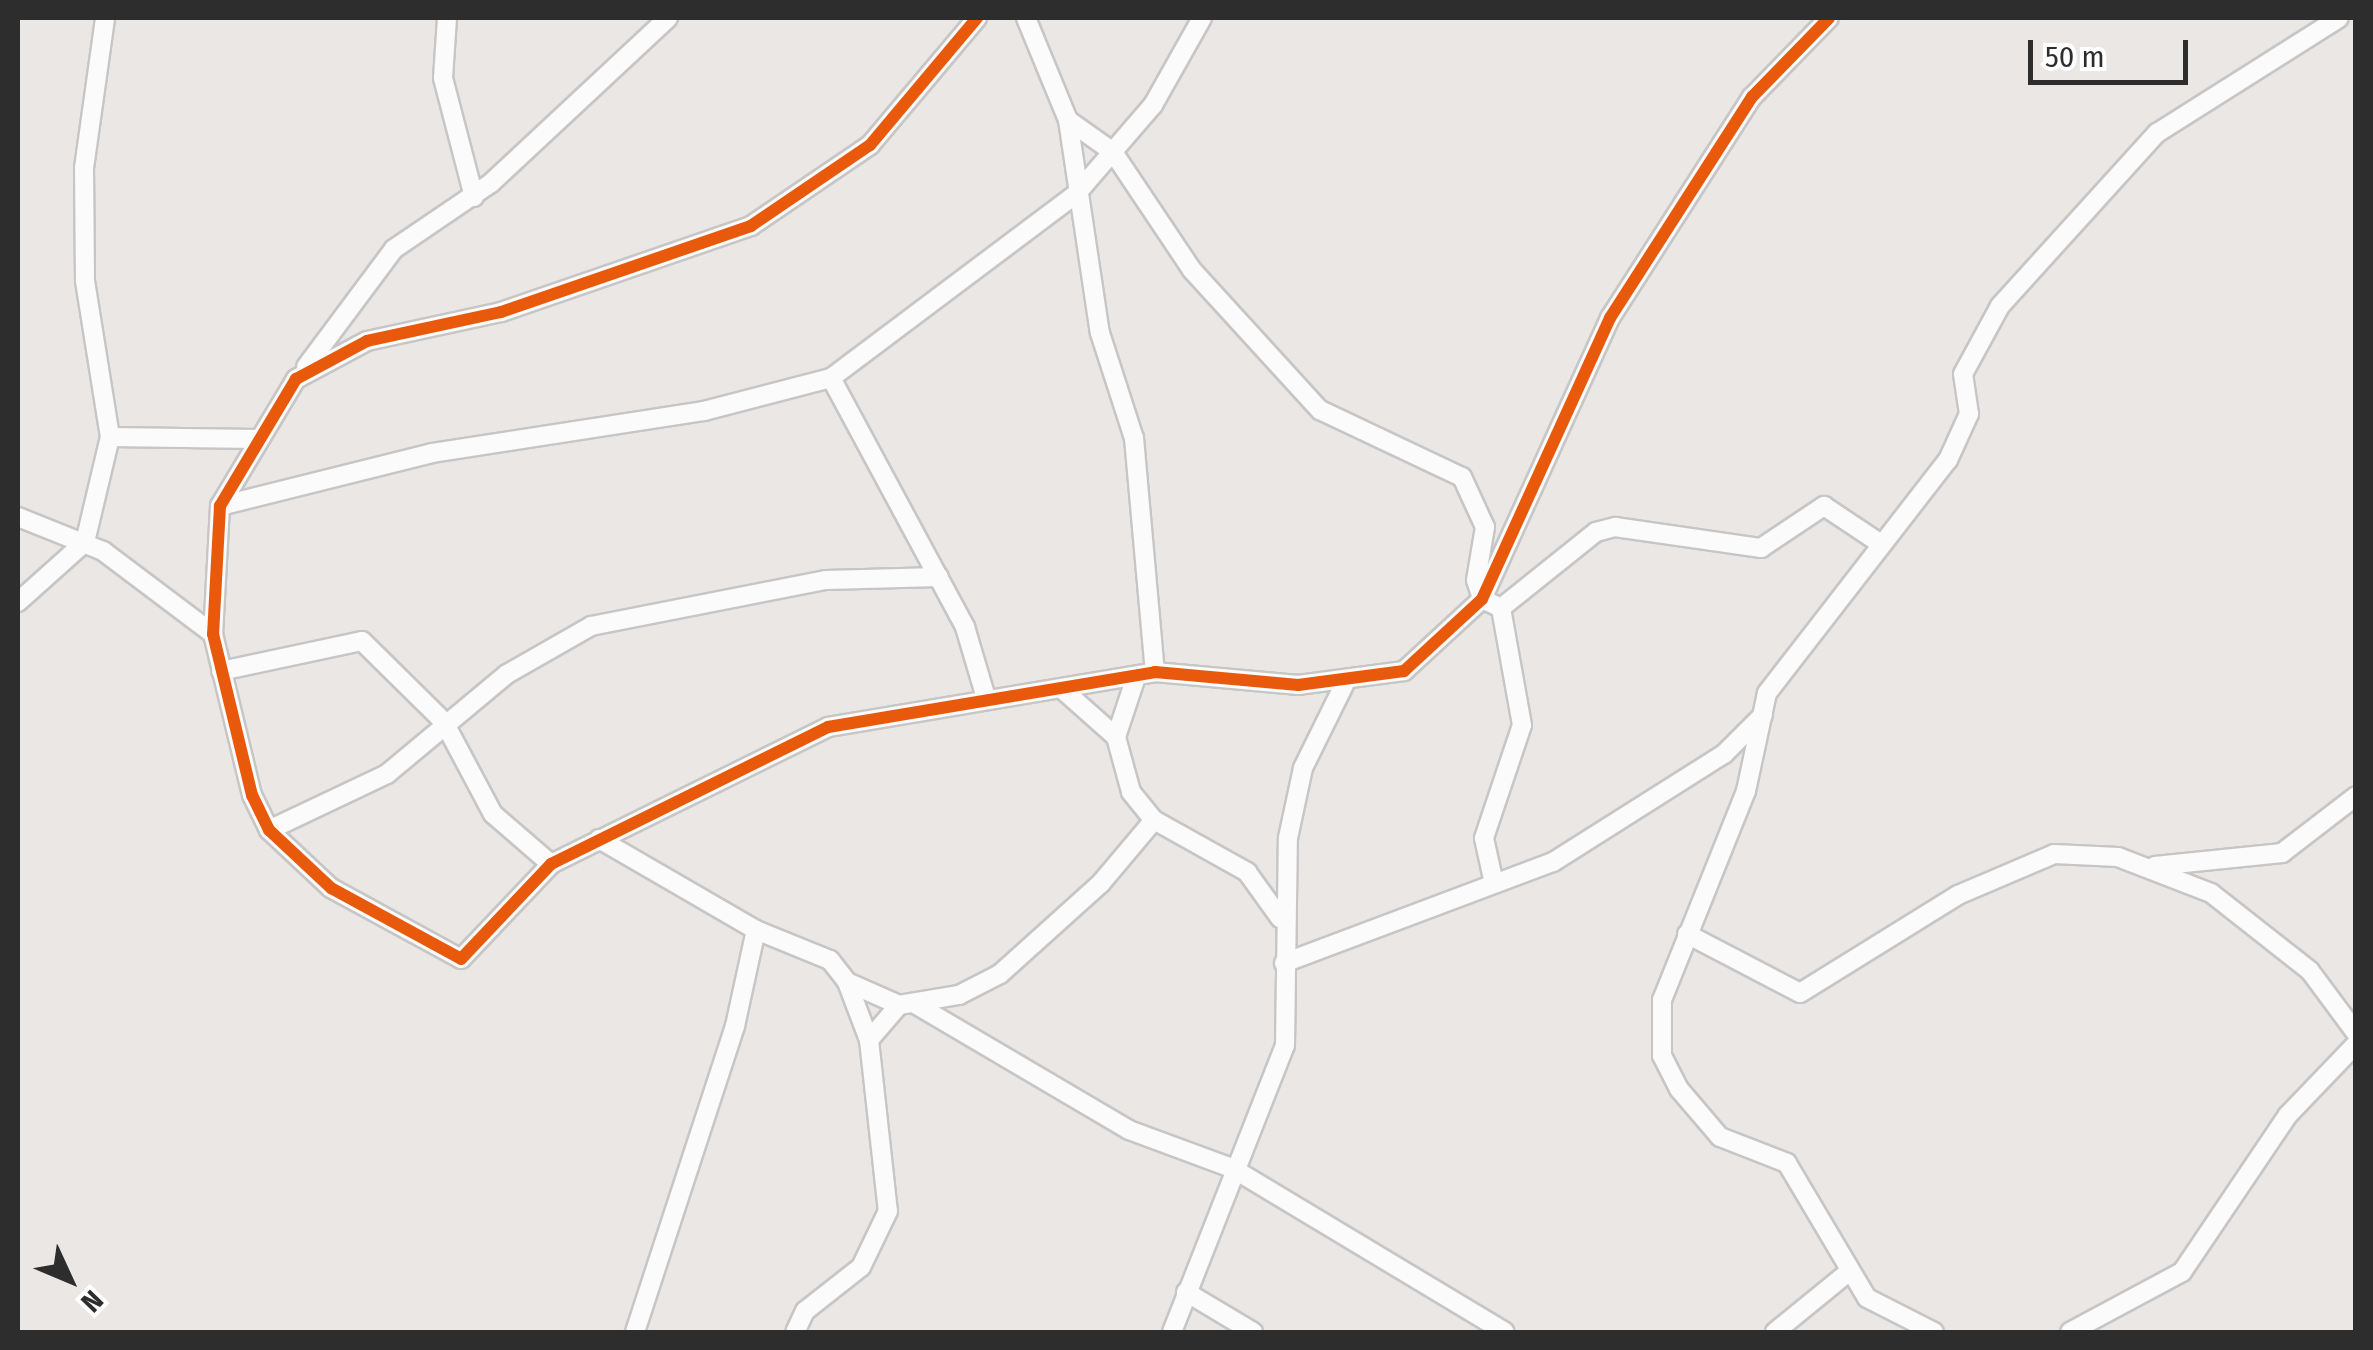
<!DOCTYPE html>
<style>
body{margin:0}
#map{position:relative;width:2373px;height:1350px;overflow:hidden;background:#ebe7e4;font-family:"Fira Sans Condensed",sans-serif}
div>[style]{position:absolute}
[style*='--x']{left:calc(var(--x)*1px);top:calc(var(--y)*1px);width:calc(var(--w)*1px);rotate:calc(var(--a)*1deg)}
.roads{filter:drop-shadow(2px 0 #c7c6c6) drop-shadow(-2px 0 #c7c6c6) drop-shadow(0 2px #c7c6c6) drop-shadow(0 -2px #c7c6c6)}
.minor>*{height:18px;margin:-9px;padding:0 9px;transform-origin:9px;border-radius:9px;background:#fcfbfb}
.cycleway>*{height:12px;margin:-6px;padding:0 6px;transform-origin:6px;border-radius:6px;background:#e8590c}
span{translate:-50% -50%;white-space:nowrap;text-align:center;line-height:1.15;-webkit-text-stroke:8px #fff;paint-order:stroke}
.frame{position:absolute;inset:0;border:20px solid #2d2d2d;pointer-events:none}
.north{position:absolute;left:20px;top:1230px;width:100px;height:100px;-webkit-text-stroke:8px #fff;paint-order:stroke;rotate:134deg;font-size:28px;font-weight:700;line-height:40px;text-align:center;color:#2d2d2d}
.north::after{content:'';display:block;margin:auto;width:35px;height:45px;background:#2d2d2d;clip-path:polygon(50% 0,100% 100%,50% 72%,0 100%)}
.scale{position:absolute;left:2028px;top:40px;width:160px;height:45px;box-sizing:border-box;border:5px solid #2d2d2d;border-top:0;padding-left:12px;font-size:30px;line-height:35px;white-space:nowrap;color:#2d2d2d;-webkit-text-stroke:8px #fff;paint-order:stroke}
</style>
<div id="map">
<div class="roads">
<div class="minor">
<i style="--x:447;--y:18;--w:60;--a:93.8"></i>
<i style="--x:443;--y:78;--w:123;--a:75.4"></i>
<i style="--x:977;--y:18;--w:166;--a:130.1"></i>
<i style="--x:870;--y:145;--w:144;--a:145.8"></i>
<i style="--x:751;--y:226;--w:264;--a:161"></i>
<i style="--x:501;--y:312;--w:137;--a:167.8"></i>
<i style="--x:367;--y:341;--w:81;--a:151.8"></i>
<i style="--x:296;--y:379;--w:148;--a:120.9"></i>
<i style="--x:220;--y:506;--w:128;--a:93.1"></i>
<i style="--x:213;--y:634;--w:166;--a:76.4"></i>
<i style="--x:252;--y:795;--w:39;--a:64"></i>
<i style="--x:269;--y:830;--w:85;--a:43.1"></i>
<i style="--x:331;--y:888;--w:148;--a:28.6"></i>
<i style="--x:461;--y:959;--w:131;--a:-46.5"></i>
<i style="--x:551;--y:864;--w:309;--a:-26.3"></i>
<i style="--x:828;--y:727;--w:332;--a:-9.5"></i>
<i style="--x:1155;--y:672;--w:144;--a:5.2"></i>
<i style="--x:1298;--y:685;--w:107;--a:-7.5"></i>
<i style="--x:1404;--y:671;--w:106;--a:-42.7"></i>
<i style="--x:1482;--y:599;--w:309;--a:-65.5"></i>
<i style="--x:1610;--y:318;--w:263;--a:-57.3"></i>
<i style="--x:1752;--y:97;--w:110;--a:-45.7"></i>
<i style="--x:1026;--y:18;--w:110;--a:67.6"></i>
<i style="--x:1068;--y:120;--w:215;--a:81.5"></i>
<i style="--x:1100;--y:333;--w:110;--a:72.1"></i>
<i style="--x:1134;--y:438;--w:235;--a:84.9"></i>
<i style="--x:1068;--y:120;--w:55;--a:35.4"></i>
<i style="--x:1113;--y:152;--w:142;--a:56.2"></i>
<i style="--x:1192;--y:270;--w:190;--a:47.6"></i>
<i style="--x:1320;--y:410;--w:157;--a:25.3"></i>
<i style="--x:1462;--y:477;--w:55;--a:65.3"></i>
<i style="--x:1485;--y:527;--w:54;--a:99.6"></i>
<i style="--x:1476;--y:580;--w:20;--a:72"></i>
<i style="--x:1482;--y:599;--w:21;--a:25"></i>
<i style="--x:306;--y:367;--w:147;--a:-53.3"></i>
<i style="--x:394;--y:249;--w:117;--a:-34.2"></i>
<i style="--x:491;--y:183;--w:242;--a:-43"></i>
<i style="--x:831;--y:378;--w:283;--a:61.7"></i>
<i style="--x:965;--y:627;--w:74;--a:73.5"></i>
<i style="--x:110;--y:437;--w:147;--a:0.8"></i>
<i style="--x:220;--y:506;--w:219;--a:-14"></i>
<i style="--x:432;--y:453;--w:275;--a:-8.8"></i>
<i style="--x:704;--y:411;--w:131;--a:-14.6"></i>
<i style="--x:831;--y:378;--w:308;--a:-36.9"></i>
<i style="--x:1077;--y:193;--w:116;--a:-49.2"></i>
<i style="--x:1153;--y:105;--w:100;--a:-60.6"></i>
<i style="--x:18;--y:517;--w:92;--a:21.8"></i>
<i style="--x:103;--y:551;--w:138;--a:37"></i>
<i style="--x:18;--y:602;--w:90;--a:-41.8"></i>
<i style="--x:85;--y:542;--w:108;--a:-76.6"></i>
<i style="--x:110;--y:437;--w:158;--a:-99.1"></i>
<i style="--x:85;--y:281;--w:113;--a:-90.5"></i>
<i style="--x:84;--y:168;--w:151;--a:-82"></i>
<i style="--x:1501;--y:608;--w:122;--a:-38.7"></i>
<i style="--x:1596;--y:532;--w:20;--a:-15"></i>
<i style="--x:1615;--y:527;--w:148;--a:8.2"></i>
<i style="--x:1761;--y:548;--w:76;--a:-33.7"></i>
<i style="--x:1824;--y:506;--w:69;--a:33.7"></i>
<i style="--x:221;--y:671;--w:144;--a:-12"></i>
<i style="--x:362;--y:641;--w:115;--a:44.6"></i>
<i style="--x:444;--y:722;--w:104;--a:62"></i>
<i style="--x:493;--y:814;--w:77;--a:40.8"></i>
<i style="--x:1062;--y:689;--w:72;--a:41.6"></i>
<i style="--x:1116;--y:737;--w:57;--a:74.7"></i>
<i style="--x:1131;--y:792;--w:36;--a:51"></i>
<i style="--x:1154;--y:820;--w:107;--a:29.2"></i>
<i style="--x:1247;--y:872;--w:57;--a:54.3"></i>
<i style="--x:1116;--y:737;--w:63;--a:-71.6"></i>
<i style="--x:269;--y:830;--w:131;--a:-25.4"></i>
<i style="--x:387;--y:774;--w:156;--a:-39.8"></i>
<i style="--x:507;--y:674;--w:97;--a:-29.7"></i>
<i style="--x:591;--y:626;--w:239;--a:-11.1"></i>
<i style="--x:826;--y:580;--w:113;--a:-1.5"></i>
<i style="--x:599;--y:839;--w:181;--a:30.1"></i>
<i style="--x:756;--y:930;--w:80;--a:22.1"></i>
<i style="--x:830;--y:960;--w:28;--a:52"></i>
<i style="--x:847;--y:982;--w:62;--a:69.2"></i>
<i style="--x:869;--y:1040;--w:172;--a:83.7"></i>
<i style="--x:888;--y:1211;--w:62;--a:115.7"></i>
<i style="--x:861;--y:1267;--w:71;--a:141.8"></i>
<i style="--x:805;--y:1311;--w:23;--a:115"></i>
<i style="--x:2155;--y:866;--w:128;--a:-5.8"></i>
<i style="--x:2282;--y:853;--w:93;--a:-37.6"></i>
<i style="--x:1493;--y:879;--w:42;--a:-102.4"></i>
<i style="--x:1484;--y:838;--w:119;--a:-71.4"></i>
<i style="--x:1522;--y:725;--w:119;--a:-100.2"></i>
<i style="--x:1687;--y:934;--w:127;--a:27.6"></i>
<i style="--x:1800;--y:993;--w:186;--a:-31.8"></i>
<i style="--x:1958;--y:895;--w:104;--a:-23.1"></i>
<i style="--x:2054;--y:854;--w:64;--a:2.7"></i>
<i style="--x:2118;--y:857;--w:100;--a:21.2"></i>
<i style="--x:2211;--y:893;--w:126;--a:38.2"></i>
<i style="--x:2310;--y:971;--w:77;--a:53.4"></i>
<i style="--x:1284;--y:963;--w:287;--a:-20.6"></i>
<i style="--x:1553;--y:862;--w:202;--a:-32.3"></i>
<i style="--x:1724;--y:754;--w:55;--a:-45"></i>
<i style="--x:847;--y:982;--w:57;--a:23.9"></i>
<i style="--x:899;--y:1005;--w:61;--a:-9.5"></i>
<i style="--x:959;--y:995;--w:46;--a:-27.1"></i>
<i style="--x:1000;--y:974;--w:136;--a:-42"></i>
<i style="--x:1101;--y:883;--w:82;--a:-49.9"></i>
<i style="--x:915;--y:1004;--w:248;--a:30.5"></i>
<i style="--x:1129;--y:1130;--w:110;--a:20.3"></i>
<i style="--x:1232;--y:1168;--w:318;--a:31"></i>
<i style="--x:869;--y:1040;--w:46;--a:-49.4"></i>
<i style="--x:1186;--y:1292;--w:78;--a:30.8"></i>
<i style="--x:635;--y:1332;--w:322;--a:-71.9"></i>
<i style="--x:735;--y:1026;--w:98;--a:-77.7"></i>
<i style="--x:1172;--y:1332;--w:308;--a:-68.5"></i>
<i style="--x:1285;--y:1045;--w:207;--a:-89.2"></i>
<i style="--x:1288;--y:838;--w:72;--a:-77.9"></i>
<i style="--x:1303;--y:768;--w:93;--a:-63.7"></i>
<i style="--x:1775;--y:1332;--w:92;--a:-39.2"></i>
<i style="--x:1934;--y:1332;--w:75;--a:-153.1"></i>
<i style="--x:1867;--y:1298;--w:157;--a:-120.7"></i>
<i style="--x:1787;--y:1163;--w:72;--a:-158.8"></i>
<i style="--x:1720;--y:1137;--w:63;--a:-130.5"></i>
<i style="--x:1679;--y:1089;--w:37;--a:-117"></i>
<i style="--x:1662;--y:1056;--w:56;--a:-90"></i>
<i style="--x:1662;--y:1000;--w:225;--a:-68.1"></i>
<i style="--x:1746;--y:791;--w:100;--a:-77.9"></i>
<i style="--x:1767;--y:693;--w:295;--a:-52.2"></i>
<i style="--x:1948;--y:460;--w:51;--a:-65.5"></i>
<i style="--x:1969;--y:414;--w:40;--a:-98.5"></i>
<i style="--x:1963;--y:374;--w:77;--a:-61.4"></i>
<i style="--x:2000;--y:306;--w:234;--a:-47.8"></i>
<i style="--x:2157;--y:133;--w:215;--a:-32.3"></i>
<i style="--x:2070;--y:1332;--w:127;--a:-28.2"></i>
<i style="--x:2182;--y:1272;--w:189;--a:-56"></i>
<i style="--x:2288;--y:1115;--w:98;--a:-46.2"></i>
</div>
</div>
<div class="cycleway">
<i style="--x:977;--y:18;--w:166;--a:130.1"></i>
<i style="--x:870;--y:145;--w:144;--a:145.8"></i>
<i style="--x:751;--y:226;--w:264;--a:161"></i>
<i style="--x:501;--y:312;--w:137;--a:167.8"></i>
<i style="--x:367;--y:341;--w:81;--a:151.8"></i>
<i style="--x:296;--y:379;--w:148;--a:120.9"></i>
<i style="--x:220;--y:506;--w:128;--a:93.1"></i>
<i style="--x:213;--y:634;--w:166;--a:76.4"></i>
<i style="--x:252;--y:795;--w:39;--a:64"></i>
<i style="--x:269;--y:830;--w:85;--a:43.1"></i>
<i style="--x:331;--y:888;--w:148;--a:28.6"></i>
<i style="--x:461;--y:959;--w:131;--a:-46.5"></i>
<i style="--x:551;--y:864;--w:309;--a:-26.3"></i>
<i style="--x:828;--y:727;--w:332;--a:-9.5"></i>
<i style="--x:1155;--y:672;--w:144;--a:5.2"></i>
<i style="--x:1298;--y:685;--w:107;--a:-7.5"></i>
<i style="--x:1404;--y:671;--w:106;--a:-42.7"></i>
<i style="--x:1482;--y:599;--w:309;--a:-65.5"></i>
<i style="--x:1610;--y:318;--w:263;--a:-57.3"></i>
<i style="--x:1752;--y:97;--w:110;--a:-45.7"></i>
</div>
<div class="frame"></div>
<div class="north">N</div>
<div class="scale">50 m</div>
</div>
